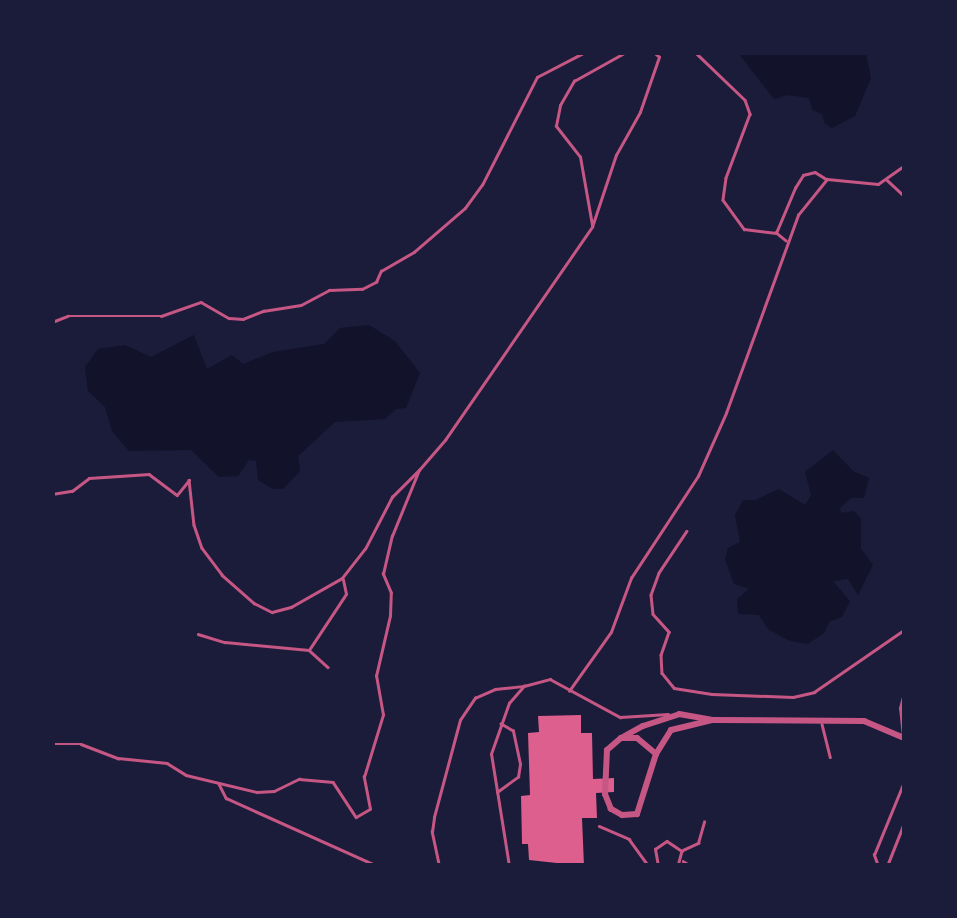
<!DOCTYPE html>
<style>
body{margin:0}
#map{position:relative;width:957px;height:918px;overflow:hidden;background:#1b1b3a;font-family:Poppins,sans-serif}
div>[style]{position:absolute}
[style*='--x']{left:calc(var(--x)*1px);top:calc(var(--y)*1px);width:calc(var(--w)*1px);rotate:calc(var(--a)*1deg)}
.water>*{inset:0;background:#12122b}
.building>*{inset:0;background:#dd5f8e}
.service>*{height:2.5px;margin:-1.25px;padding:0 1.25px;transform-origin:1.25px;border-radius:1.25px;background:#c65784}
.minor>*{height:6px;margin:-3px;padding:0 3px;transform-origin:3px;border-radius:3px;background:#c65784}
span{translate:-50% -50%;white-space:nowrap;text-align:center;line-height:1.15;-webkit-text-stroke:8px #1b1b3a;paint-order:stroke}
.frame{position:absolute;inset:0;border:55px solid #1b1b3a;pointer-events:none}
</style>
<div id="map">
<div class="water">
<i style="clip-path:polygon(738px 53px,866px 53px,871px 78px,855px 116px,832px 128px,825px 124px,822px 114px,812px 110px,809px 98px,788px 95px,774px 99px)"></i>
<i style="clip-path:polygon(369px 325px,395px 341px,420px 373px,406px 408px,396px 409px,385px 419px,335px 422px,298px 456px,300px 471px,283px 489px,273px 489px,258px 480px,256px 461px,249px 460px,238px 476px,219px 477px,191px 450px,129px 451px,112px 431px,105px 407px,88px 391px,85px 367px,98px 349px,125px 345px,151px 357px,194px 335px,207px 369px,232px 355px,243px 364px,273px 352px,324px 344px,340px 328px)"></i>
<i style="clip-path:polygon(833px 450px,853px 471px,869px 478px,864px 498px,851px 498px,840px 508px,841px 513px,854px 511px,861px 519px,861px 549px,873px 565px,858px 595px,848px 579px,833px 581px,850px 601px,842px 617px,829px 622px,825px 632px,808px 644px,790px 641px,768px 629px,759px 615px,738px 614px,737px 599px,749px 589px,734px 584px,725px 559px,728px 548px,740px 542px,735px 515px,743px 500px,755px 500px,779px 489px,805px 505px,811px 495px,805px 472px)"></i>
</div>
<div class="building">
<i style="clip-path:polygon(581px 715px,581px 733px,592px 733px,593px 779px,614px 778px,614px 792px,596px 793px,597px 818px,582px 818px,584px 866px,529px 860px,528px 844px,522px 844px,521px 796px,530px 795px,528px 733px,539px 732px,538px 716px)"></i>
</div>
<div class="service">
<i style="--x:695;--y:52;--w:69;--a:43.8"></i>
<i style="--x:745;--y:100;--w:15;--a:70"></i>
<i style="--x:750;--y:114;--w:68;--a:110.6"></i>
<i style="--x:726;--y:178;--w:22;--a:98"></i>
<i style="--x:723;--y:200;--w:36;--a:54"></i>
<i style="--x:744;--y:229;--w:32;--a:7"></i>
<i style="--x:887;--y:180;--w:23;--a:43"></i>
<i style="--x:592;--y:225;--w:69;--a:-100"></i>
<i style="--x:580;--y:157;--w:39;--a:-128"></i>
<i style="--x:556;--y:126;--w:21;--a:-79"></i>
<i style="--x:560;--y:105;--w:28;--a:-60"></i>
<i style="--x:574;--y:81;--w:60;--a:-29.1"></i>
<i style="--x:786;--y:241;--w:13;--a:-141"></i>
<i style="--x:776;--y:233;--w:49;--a:-67.1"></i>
<i style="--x:795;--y:188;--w:15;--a:-58"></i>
<i style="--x:803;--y:175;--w:12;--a:-14"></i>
<i style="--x:815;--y:172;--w:13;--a:32"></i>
<i style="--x:52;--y:322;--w:17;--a:-21"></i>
<i style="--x:68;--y:316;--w:93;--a:0"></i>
<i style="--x:161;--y:316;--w:42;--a:-19.3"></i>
<i style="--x:201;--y:302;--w:32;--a:30"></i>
<i style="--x:229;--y:318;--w:14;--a:4"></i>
<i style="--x:243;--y:319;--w:22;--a:-22"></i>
<i style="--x:263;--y:311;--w:38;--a:-9"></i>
<i style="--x:301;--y:305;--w:32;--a:-28"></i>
<i style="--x:329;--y:290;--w:33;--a:-2"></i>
<i style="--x:362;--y:289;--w:16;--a:-27"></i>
<i style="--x:376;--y:282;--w:12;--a:-66"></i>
<i style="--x:381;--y:271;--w:38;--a:-30"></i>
<i style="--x:414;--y:252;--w:67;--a:-40.8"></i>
<i style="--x:465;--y:208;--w:29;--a:-54"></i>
<i style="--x:482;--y:185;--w:121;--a:-63"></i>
<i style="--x:537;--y:77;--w:54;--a:-27.5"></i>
<i style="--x:52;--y:494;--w:20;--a:-9"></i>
<i style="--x:72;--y:491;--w:21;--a:-37"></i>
<i style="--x:89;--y:478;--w:60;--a:-3.8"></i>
<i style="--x:149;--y:474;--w:35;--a:37"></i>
<i style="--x:177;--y:495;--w:19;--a:-51"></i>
<i style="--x:189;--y:480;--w:45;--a:83.7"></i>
<i style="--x:194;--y:525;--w:24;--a:71"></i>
<i style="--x:202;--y:548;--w:34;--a:53"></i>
<i style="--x:222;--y:575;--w:43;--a:41.2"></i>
<i style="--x:254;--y:603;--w:20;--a:27"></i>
<i style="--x:272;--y:612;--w:20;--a:-15"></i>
<i style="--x:291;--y:607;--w:59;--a:-29.6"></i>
<i style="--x:342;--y:578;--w:37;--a:-52"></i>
<i style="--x:365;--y:549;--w:59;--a:-62.6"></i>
<i style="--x:392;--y:497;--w:37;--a:-45"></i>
<i style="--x:687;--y:531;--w:50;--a:123.7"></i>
<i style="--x:659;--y:573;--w:23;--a:110"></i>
<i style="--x:651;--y:595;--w:19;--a:84"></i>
<i style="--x:653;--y:614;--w:24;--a:48"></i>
<i style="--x:669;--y:632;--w:24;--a:109"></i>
<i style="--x:661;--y:655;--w:18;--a:87"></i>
<i style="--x:662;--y:673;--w:19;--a:51"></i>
<i style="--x:674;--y:688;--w:38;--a:9"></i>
<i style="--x:712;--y:694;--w:81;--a:2.1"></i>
<i style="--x:793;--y:697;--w:22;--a:-13"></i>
<i style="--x:814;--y:692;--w:109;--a:-34.6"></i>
<i style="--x:198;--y:634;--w:28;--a:17"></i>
<i style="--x:225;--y:642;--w:84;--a:5.4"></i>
<i style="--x:309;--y:650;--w:67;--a:-56.5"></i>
<i style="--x:346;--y:594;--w:14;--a:-102"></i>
<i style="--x:310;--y:651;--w:24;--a:42"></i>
<i style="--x:569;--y:691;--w:72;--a:-54.6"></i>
<i style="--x:611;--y:632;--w:58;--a:-69.7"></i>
<i style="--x:631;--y:578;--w:122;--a:-56.7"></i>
<i style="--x:698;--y:476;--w:69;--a:-66"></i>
<i style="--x:726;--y:413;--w:211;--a:-70"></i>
<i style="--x:798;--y:215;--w:46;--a:-51.1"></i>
<i style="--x:827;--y:179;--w:51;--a:5.6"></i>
<i style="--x:878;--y:184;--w:32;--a:-35"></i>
<i style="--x:822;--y:724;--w:34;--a:76"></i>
<i style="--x:903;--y:736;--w:28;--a:-96"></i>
<i style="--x:900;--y:708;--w:16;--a:-75"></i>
<i style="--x:52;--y:744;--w:29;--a:0"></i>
<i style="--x:81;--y:744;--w:40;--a:21"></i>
<i style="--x:118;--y:758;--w:49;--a:5.8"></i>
<i style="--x:167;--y:763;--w:22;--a:32"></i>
<i style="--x:186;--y:775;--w:73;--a:13.5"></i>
<i style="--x:257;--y:792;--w:17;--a:-3"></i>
<i style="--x:274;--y:791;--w:28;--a:-26"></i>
<i style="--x:299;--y:779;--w:34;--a:5"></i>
<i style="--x:333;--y:782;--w:42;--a:56.7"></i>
<i style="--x:356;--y:817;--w:16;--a:-30"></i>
<i style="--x:370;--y:809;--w:33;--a:-101"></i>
<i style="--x:364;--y:777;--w:65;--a:-73"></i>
<i style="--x:383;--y:715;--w:40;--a:-100"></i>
<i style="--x:376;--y:676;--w:62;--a:-76.9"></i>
<i style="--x:390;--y:616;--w:23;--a:-88"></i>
<i style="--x:391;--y:593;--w:21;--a:-113"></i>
<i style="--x:383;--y:574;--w:39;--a:-77"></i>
<i style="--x:392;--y:536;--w:71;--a:-67.8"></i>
<i style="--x:419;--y:470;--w:40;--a:-49"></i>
<i style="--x:445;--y:440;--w:259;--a:-55.4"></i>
<i style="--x:592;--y:227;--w:76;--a:-71.6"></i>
<i style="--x:616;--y:155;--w:49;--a:-60.8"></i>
<i style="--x:640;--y:112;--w:58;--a:-70.9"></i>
<i style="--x:659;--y:57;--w:8;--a:-140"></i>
<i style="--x:219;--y:784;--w:16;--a:63"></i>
<i style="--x:226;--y:798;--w:166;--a:24.2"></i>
<i style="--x:497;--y:792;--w:26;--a:-36"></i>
<i style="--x:518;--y:777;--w:13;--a:-81"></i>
<i style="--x:520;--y:764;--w:34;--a:-102"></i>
<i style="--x:513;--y:731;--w:14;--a:-150"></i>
<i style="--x:599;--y:826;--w:33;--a:23"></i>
<i style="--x:629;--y:839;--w:31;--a:54"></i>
<i style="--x:683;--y:850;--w:17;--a:-25"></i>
<i style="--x:698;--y:843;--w:22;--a:-74"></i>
<i style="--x:683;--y:861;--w:9;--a:32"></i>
<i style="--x:439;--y:866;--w:35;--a:-102"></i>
<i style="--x:432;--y:832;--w:15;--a:-82"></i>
<i style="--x:434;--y:817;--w:100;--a:-75"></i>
<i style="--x:460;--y:720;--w:27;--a:-56"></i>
<i style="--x:475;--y:698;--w:22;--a:-24"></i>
<i style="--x:495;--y:689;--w:27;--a:-6"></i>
<i style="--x:509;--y:866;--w:113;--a:-99.1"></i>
<i style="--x:491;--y:754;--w:54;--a:-70.6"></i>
<i style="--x:509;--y:703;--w:23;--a:-49"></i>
<i style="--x:524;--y:686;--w:27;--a:-15"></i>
<i style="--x:550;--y:679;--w:80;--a:28.5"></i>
<i style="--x:620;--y:717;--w:48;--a:-3.6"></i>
<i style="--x:658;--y:866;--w:17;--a:-100"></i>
<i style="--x:655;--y:849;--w:14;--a:-34"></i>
<i style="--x:667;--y:841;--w:18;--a:34"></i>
<i style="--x:682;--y:851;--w:16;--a:105"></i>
<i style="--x:878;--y:866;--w:12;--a:-110"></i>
<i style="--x:874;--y:855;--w:79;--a:-67.7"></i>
<i style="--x:887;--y:866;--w:46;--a:-68.4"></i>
</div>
<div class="minor">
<i style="--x:621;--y:738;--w:16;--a:0"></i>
<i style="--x:637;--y:738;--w:25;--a:40"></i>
<i style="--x:656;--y:754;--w:63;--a:107.6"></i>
<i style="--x:637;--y:814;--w:15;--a:176"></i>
<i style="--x:622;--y:815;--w:13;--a:-151"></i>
<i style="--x:611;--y:809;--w:16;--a:-112"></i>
<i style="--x:605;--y:794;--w:44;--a:-87.4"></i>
<i style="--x:607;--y:750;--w:18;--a:-41"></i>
<i style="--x:621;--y:738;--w:25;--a:-29"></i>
<i style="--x:643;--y:726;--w:38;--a:-18"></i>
<i style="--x:679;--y:714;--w:34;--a:10"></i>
<i style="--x:656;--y:754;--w:28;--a:-58"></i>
<i style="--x:671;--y:730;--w:42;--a:-13.7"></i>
<i style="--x:712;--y:720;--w:152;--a:0.4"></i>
<i style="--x:864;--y:721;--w:43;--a:23"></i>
</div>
<div class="frame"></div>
</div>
